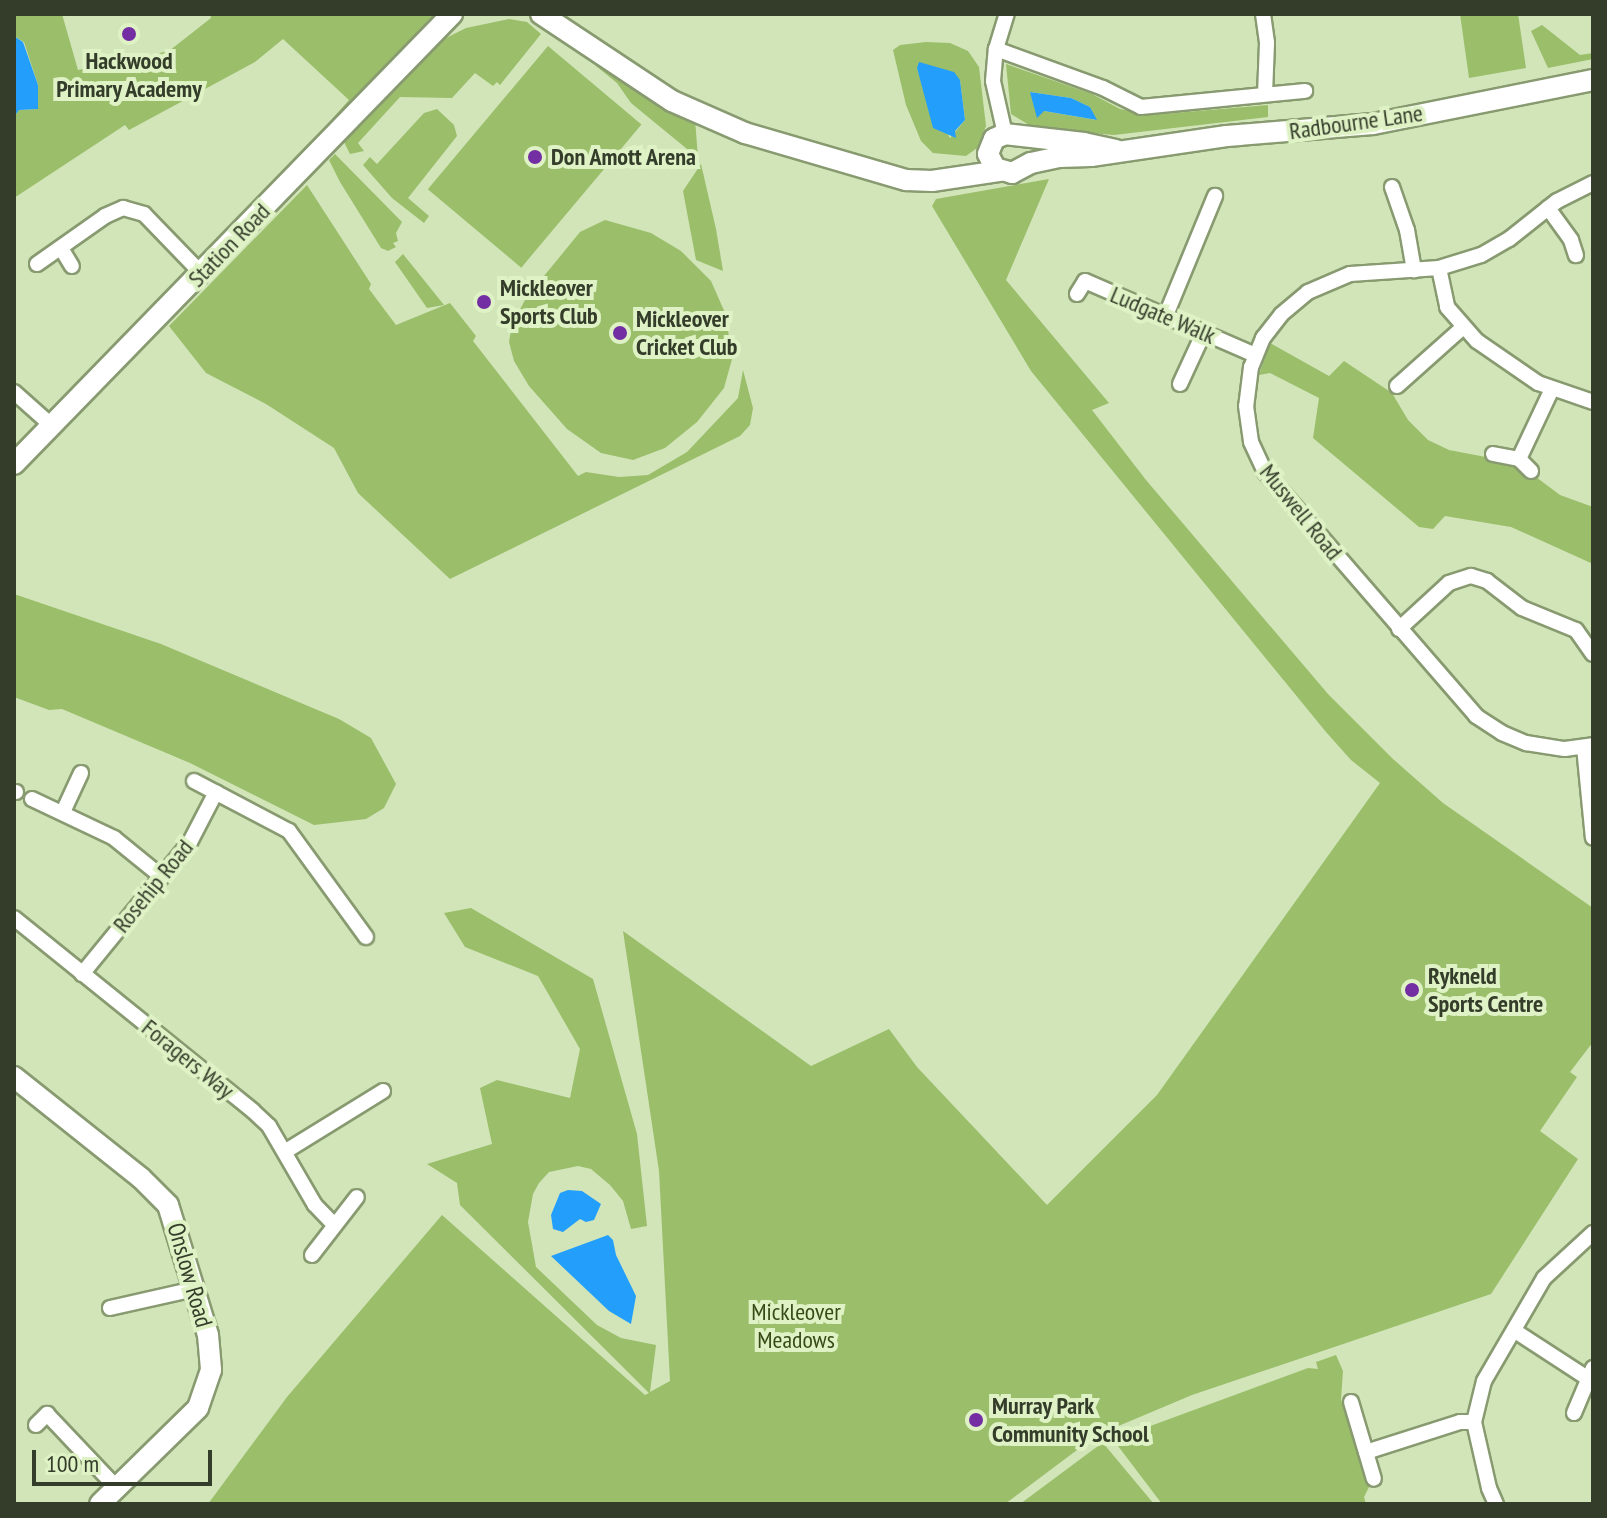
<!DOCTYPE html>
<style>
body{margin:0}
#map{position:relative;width:1607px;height:1518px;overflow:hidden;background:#d1e5b9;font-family:"PT Sans Narrow",sans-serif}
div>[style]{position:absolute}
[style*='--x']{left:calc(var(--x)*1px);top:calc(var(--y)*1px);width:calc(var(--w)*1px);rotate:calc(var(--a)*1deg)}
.green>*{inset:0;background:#9bbe6a;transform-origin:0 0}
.water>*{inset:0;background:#239ffb}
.roads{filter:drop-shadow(2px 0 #889a70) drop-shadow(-2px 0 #889a70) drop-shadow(0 2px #889a70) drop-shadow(0 -2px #889a70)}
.street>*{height:14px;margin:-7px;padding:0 7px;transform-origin:7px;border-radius:7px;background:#fff}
.secondary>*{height:20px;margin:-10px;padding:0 10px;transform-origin:10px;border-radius:10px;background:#fff}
.dots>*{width:22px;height:22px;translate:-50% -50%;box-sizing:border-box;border:4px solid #def2c5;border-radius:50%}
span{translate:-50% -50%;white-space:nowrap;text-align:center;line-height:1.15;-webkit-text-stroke:8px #def2c5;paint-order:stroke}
.poi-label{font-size:24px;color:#343c2a;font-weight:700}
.left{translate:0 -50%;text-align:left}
.street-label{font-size:24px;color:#343c2a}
.park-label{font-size:24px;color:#374a16}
.frame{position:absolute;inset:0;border:16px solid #343c2a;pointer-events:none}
.scale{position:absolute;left:32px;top:1450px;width:180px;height:36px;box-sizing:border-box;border:4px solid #343c2a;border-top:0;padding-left:10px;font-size:24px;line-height:28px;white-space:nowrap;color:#343c2a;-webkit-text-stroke:6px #def2c5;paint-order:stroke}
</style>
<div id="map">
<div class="green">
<i style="clip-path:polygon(14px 14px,62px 14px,78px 70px,169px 51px,211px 18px,210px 14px,437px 14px,335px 122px,332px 119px,349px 100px,283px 39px,255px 62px,129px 130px,125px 125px,14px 198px,14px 117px,19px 110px,38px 109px,38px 85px,24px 42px,14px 36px)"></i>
<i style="clip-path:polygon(1460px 14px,1518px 14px,1526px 68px,1469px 78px)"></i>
<i style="clip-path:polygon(509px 19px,527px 22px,541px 34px,500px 85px,497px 82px,493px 86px,475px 73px,452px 98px,400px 97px,358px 143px,364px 151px,350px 154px,342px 138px,441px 36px,446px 38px,466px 28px)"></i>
<i style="clip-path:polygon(1542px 25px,1580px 55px,1593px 53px,1593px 59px,1548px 68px,1531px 31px)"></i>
<i style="clip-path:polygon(evenodd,926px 42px,950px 43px,968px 51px,979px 67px,986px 126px,977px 148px,966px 156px,933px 153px,921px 141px,906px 105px,893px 50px,900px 45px,926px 42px,917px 68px,960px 80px,965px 120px,950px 138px,926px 96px,917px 68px)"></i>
<i style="left:548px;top:46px;width:122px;height:187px;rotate:40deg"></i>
<i style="clip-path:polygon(598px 62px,695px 119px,698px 158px,631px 103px,617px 83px,596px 66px)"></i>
<i style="clip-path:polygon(evenodd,1006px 64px,1092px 94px,1120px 109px,1151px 115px,1268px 105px,1268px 117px,1114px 135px,1034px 128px,1011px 114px,1006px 64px,1030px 92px,1071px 98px,1090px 107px,1096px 120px,1044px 111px,1030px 92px)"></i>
<i style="clip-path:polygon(437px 109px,454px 125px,457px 136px,408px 198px,429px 216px,424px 223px,392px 198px,363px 165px,370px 157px,377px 164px,424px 113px)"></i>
<i style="clip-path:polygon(335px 154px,402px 222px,396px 233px,398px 241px,393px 243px,396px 247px,388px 251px,381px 248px,340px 182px,329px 160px)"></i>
<i style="clip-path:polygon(701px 164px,716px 229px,723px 271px,696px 260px,683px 191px)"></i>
<i style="clip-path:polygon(1049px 179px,1006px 280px,1109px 403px,1092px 410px,1146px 480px,1328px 694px,1393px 759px,1443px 803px,1593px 908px,1593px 1042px,1570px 1072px,1577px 1077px,1540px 1131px,1578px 1159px,1491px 1294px,1192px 1395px,1097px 1435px,1005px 1504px,208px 1504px,287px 1397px,442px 1215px,645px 1395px,649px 1393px,460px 1205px,457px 1183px,427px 1164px,492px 1144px,480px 1088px,497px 1080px,570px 1098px,580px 1049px,538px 976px,465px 947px,444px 913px,471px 908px,593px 979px,637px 1134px,647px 1226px,631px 1229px,623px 1201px,610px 1185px,591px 1169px,578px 1166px,549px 1172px,539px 1183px,533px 1194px,528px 1222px,536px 1267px,597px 1325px,621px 1338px,656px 1345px,650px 1392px,670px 1381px,659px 1171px,623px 931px,811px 1066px,889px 1029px,917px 1067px,1047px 1205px,1157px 1095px,1380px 783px,1351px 760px,1326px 732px,1031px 371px,932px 206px,936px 199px)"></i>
<i style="clip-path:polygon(307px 185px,371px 284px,369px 289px,396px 325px,450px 303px,476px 336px,473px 341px,578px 476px,586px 472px,619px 477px,648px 475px,687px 452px,738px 398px,743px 370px,753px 408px,750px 425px,740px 436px,450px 579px,358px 493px,334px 448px,266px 404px,206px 373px,169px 326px)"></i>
<i style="clip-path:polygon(605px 220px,651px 233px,681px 251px,711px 281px,726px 315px,732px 359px,724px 388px,697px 422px,665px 448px,633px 460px,601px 453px,567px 429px,529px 386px,514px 361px,509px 342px,512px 325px,526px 298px,580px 232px)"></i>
<i style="clip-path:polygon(403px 254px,444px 305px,427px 308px,395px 262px)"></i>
<i style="clip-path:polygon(1270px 343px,1329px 376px,1344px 361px,1392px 393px,1408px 420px,1428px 440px,1449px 450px,1496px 459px,1536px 477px,1560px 495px,1593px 507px,1593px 564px,1511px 527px,1445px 516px,1433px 529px,1419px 527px,1313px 438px,1319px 398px,1270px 373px,1259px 375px)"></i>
<i style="clip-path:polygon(14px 594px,161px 644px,339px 719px,371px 738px,396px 784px,384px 808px,366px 819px,314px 825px,190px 763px,62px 709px,49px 710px,14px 697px)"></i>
<i style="clip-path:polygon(1336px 1355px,1343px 1371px,1341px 1399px,1370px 1485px,1364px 1497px,1366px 1504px,1162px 1504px,1118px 1446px,1115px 1439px,1308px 1368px,1318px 1369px,1316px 1362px)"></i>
<i style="clip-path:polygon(1103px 1443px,1154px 1504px,1020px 1504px,1094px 1449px)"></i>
</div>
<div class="water">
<i style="clip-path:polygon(14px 36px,23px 42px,38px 85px,38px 109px,19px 110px,14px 117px)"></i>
<i style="clip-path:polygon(919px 62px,954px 72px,960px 80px,965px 120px,955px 131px,956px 138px,933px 128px,917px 68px)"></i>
<i style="clip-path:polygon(1030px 92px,1071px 98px,1090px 107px,1097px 120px,1044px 111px,1037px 118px)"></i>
<i style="clip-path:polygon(568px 1190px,582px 1191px,601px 1204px,594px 1220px,586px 1222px,580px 1219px,563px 1232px,553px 1229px,551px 1215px,560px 1193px)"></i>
<i style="clip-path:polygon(608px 1235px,613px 1240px,616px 1255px,636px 1296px,631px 1324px,609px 1311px,551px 1256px)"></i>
</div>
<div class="roads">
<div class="street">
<i style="--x:1263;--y:14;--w:29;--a:82"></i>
<i style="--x:1267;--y:43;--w:51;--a:92.2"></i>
<i style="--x:996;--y:49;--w:114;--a:20"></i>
<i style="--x:1103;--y:88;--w:42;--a:26.6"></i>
<i style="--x:1141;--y:107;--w:165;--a:-5.6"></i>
<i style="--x:1005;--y:134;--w:54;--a:-102.8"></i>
<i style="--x:993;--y:81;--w:32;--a:-85"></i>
<i style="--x:996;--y:49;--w:37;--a:-73"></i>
<i style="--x:1593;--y:183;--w:40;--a:153.4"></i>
<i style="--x:1557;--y:201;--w:61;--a:141.6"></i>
<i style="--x:1509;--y:239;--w:32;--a:150"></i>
<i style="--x:1481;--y:255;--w:44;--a:162.8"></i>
<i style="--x:1439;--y:268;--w:89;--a:176.1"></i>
<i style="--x:1350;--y:274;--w:46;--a:156.8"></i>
<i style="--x:1308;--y:292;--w:35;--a:140"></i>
<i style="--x:1281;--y:315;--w:29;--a:128"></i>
<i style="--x:1263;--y:338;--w:31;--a:112"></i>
<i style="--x:1251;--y:367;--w:39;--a:97"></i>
<i style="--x:1246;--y:406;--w:36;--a:82"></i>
<i style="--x:1251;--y:442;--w:33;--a:65"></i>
<i style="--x:1265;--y:472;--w:323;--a:49.1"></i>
<i style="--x:1476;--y:716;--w:31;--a:33"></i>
<i style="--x:1502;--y:733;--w:26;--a:23"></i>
<i style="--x:1526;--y:743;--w:39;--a:9"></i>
<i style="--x:1565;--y:749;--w:28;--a:-8"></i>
<i style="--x:1392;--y:187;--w:46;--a:70.8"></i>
<i style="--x:1407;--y:230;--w:41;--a:80.1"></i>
<i style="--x:1548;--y:208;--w:39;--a:54"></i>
<i style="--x:1571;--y:240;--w:16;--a:72"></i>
<i style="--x:61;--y:248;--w:21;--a:59"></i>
<i style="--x:37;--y:264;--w:83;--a:-35.2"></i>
<i style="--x:105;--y:216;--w:20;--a:-24"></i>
<i style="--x:123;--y:208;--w:22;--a:16"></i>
<i style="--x:144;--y:214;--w:83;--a:46"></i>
<i style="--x:1439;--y:268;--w:40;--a:78"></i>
<i style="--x:1447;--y:307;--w:45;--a:48.6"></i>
<i style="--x:1477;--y:341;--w:74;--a:34.5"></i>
<i style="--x:1538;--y:383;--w:58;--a:19.1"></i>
<i style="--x:1077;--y:294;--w:15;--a:-58"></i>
<i style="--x:1085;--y:281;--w:185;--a:23.5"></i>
<i style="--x:1166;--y:315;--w:129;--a:-67.6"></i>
<i style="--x:1180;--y:384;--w:57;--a:-65.2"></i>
<i style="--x:1397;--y:386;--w:87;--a:-41.7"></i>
<i style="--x:14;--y:392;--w:50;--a:41.7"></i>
<i style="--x:1493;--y:454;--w:26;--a:11"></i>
<i style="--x:1519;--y:459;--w:17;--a:45"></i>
<i style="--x:1519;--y:459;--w:77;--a:-64.8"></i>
<i style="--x:1399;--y:629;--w:68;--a:-42.6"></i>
<i style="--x:1449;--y:583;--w:23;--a:-18"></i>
<i style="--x:1471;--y:576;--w:17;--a:17"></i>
<i style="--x:1487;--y:581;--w:44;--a:37.6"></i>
<i style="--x:1522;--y:608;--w:58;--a:22.2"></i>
<i style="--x:1576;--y:630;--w:29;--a:55"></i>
<i style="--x:1584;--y:747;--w:91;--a:84.4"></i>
<i style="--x:194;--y:781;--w:107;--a:27.8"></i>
<i style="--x:289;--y:831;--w:131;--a:54"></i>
<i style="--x:14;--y:792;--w:2;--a:0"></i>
<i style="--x:32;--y:799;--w:91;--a:25.4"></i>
<i style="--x:114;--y:838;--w:62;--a:39.1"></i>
<i style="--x:63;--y:812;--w:43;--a:-65.2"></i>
<i style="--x:14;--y:918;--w:307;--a:38.9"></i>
<i style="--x:253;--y:1111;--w:22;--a:43"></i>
<i style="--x:269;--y:1126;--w:91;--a:59.8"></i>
<i style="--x:315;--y:1205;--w:28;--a:46"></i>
<i style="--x:82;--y:974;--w:171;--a:-50.7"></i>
<i style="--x:190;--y:842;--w:56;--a:-62.5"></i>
<i style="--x:286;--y:1151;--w:114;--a:-31.7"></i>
<i style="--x:312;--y:1255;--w:73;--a:-52.2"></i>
<i style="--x:110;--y:1308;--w:86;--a:-12.7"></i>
<i style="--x:1515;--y:1331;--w:86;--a:33.1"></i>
<i style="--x:1351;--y:1402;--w:80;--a:73.4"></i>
<i style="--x:1574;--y:1413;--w:49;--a:-67.1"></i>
<i style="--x:36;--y:1425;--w:16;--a:-45"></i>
<i style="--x:47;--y:1414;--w:102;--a:46.6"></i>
<i style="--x:1366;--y:1452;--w:99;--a:-17.7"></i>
<i style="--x:1460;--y:1422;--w:14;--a:0"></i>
<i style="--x:1496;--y:1504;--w:17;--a:-114"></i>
<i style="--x:1489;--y:1488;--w:68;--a:-102.8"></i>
<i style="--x:1474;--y:1422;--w:42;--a:-76.3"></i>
<i style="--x:1484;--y:1381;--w:119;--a:-59.8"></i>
<i style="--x:1544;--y:1278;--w:67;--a:-42.6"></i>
</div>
<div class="secondary">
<i style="--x:541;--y:14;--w:157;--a:33.6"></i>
<i style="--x:672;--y:101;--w:80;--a:23.7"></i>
<i style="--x:745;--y:133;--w:168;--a:16.3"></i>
<i style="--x:906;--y:180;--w:26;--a:2"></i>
<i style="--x:932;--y:181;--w:69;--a:-8.4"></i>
<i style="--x:1116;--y:150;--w:33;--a:-168"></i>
<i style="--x:1084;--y:143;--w:80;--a:-173.5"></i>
<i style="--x:1005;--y:134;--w:12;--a:156"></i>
<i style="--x:994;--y:139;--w:16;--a:112"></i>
<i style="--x:988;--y:154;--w:16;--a:63"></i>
<i style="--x:995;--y:168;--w:18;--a:16"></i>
<i style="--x:1012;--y:173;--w:21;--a:-28"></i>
<i style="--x:1031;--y:163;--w:30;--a:-12"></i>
<i style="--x:1060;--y:157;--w:31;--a:-2"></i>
<i style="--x:1091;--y:156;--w:137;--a:-8.4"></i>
<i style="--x:1227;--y:136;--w:146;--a:-4.7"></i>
<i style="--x:1373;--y:124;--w:224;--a:-11.3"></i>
<i style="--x:14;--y:464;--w:628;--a:-45.77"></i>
<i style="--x:14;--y:1077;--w:162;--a:38.5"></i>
<i style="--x:141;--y:1178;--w:38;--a:45"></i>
<i style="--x:168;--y:1205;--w:136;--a:72.9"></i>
<i style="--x:208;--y:1335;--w:35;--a:85"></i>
<i style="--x:211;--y:1370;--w:40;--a:108.9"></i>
<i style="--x:198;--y:1408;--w:137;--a:135.6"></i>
</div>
</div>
<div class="dots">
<i style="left:129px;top:34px;background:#722ea2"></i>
<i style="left:535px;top:157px;background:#722ea2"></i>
<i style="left:484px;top:302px;background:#722ea2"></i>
<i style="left:620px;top:333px;background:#722ea2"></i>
<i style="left:1412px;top:990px;background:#722ea2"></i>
<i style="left:976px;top:1420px;background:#722ea2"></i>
</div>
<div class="poi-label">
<span style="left:129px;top:75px">Hackwood<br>Primary Academy</span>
<span class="left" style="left:551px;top:157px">Don Amott Arena</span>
<span class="left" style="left:500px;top:302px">Mickleover<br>Sports Club</span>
<span class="left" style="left:636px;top:333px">Mickleover<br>Cricket Club</span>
<span class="left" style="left:1428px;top:990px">Rykneld<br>Sports Centre</span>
<span class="left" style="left:992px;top:1420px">Murray Park<br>Community School</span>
</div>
<div class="street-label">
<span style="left:1356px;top:122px;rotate:-8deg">Radbourne Lane</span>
<span style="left:229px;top:245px;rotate:-46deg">Station Road</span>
<span style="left:1163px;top:315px;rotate:23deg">Ludgate Walk</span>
<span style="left:1301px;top:512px;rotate:51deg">Muswell Road</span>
<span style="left:153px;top:886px;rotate:-51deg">Rosehip Road</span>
<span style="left:188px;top:1059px;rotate:39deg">Foragers Way</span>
<span style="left:190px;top:1275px;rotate:74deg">Onslow Road</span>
</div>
<div class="park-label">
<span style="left:796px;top:1326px">Mickleover<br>Meadows</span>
</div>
<div class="frame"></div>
<div class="scale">100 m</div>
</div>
